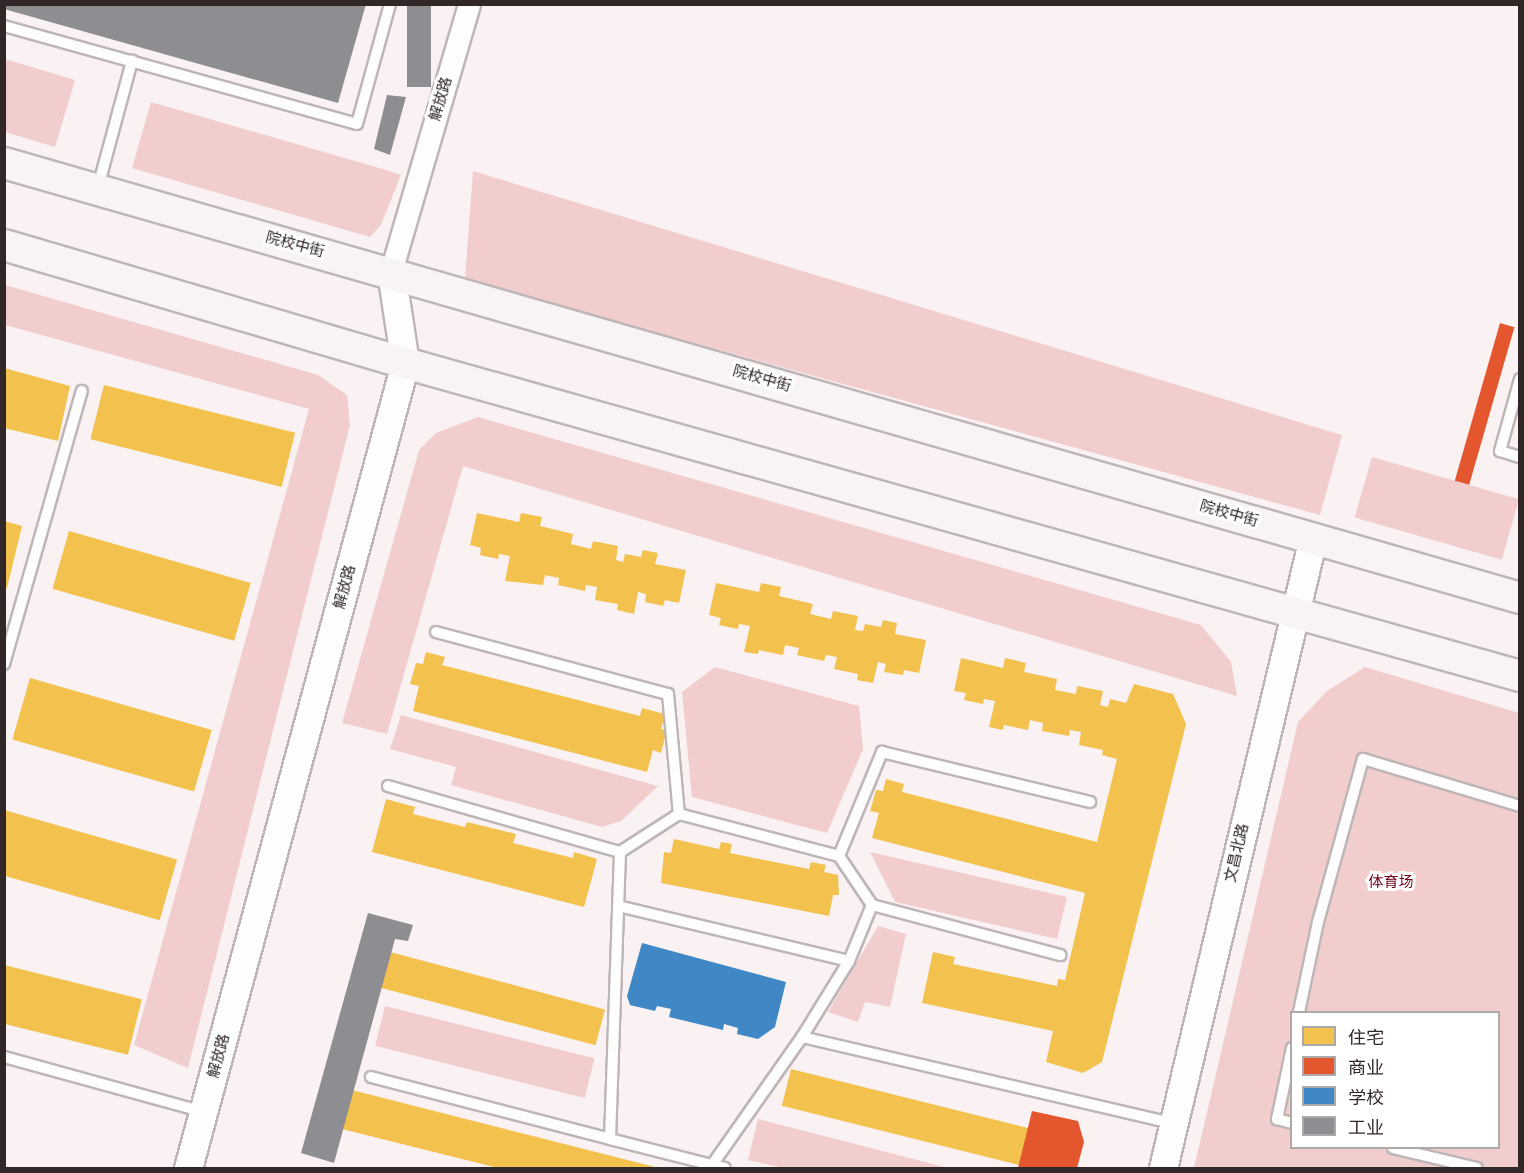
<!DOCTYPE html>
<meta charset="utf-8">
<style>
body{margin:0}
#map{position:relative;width:1524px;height:1173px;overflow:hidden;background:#faf2f2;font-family:Figtree,"Noto Sans SC",sans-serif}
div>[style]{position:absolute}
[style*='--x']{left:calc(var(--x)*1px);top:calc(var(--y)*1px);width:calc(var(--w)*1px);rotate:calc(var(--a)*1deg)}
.green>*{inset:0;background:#f1cdcd;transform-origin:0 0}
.homes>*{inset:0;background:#f2c14e;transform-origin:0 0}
.shops>*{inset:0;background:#e4572e;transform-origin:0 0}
.schools>*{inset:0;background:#3f88c5}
.industry>*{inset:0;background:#8d8d92;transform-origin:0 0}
.roads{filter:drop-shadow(2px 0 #beb6b6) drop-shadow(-2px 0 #beb6b6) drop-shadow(0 2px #beb6b6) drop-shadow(0 -2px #beb6b6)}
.service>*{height:10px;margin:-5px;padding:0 5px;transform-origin:5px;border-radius:5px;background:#fefdfd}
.minor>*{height:21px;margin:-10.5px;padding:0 10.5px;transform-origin:10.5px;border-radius:10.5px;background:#fefdfd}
.tertiary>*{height:27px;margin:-13.5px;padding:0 13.5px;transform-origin:13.5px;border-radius:13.5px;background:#fefdfd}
.secondary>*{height:30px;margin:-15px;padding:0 15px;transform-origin:15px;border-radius:15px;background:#f9f4f4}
span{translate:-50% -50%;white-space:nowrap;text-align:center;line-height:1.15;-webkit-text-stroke:6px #fff;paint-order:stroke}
.street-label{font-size:15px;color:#312727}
.park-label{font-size:15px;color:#6e0019}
.frame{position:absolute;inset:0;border:6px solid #312727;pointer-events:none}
.legend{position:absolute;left:1290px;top:1011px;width:210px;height:138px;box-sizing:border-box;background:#fff;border:2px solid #ada9a9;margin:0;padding:8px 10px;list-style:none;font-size:18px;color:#312727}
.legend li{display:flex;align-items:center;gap:12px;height:30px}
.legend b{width:30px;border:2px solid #ada9a9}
</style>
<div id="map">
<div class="green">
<i style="clip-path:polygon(5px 59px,75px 80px,55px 147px,5px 132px)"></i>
<i style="clip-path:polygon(151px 102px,386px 170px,401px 175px,381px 225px,370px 237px,132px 168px)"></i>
<i style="clip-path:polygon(473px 171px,1342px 435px,1320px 515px,465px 280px)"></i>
<i style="clip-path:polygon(5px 285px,318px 375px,347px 395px,350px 425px,188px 1068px,134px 1045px,309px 409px,5px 325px)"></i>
<i style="clip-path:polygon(478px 417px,1201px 625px,1231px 662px,1237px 696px,463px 466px,387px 734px,342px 723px,419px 450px,436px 433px)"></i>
<i style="left:1372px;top:457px;width:153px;height:63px;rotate:16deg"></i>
<i style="clip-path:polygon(715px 667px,859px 706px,863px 749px,827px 833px,692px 797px,682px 692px)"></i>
<i style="clip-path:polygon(evenodd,1365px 667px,1519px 713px,1519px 1168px,1194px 1168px,1298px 722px,1327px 691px,1365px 667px,1292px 1012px,1498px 1012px,1498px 1148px,1292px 1148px,1292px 1012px)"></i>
<i style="clip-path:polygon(401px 715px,658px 786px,621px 821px,602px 827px,451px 785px,456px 767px,390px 749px)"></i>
<i style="clip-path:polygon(870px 852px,1067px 897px,1057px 939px,895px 902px)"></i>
<i style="clip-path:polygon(878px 926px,906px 934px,890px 1007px,865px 1002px,858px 1022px,828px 1012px)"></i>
<i style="left:385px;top:1006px;width:216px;height:41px;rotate:14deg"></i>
<i style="clip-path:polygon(758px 1119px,948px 1168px,783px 1168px,748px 1160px)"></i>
</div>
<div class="homes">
<i style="clip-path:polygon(4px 368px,70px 386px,58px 441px,4px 428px)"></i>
<i style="left:104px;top:385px;width:197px;height:56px;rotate:14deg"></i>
<i style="clip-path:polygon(477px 513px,519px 522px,521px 513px,542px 517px,540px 526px,573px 534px,571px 544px,591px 549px,593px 541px,618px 546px,616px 560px,623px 562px,625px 554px,641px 557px,643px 550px,658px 553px,655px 564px,686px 570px,679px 603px,665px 600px,663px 606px,645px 602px,646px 594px,638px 592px,634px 614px,617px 610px,618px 604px,595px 600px,597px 587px,586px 585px,585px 591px,558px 585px,559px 578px,545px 575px,543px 585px,505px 581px,510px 556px,499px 554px,498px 559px,480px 555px,481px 548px,470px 545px)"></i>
<i style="clip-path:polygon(4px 521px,22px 526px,7px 588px,4px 587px)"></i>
<i style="left:69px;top:531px;width:189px;height:60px;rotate:16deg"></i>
<i style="clip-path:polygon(716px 583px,759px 592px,761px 583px,781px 587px,779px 596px,813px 604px,810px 614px,831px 619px,833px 611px,858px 616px,855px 630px,863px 631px,865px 624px,881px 627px,883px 620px,897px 623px,895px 634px,926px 640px,919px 673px,904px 670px,903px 675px,884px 672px,886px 664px,878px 662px,873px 683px,857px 680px,858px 674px,834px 669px,837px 657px,826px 655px,824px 661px,797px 655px,799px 648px,785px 645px,783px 655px,759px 650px,758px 654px,744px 652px,750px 626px,739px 624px,738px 629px,719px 625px,721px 618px,709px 615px)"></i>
<i style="clip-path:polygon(426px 652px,445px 657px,442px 665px,640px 716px,642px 708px,665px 714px,661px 729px,667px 730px,661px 753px,653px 750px,647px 772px,413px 711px,419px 686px,410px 684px,416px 663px,423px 664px)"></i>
<i style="clip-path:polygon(961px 658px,1003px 668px,1005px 658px,1026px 663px,1024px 672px,1057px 679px,1055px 690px,1076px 694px,1077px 686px,1103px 691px,1100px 705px,1108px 707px,1110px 699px,1126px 703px,1134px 684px,1173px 694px,1186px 724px,1102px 1062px,1083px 1073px,1046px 1062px,1053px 1031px,922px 1003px,933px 952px,955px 957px,953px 964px,1057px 986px,1058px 979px,1065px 980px,1085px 893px,872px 838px,879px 813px,870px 811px,876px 790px,883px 791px,886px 779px,904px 784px,902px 792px,1097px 842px,1117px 759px,1102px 755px,1103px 750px,1079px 745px,1081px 732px,1070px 730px,1069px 736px,1042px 731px,1043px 723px,1030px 720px,1028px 730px,1004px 725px,1003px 730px,989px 727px,995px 701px,984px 699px,983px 704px,964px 700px,966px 693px,954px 691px)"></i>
<i style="left:30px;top:678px;width:189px;height:64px;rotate:16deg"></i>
<i style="clip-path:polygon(386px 799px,415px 807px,413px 814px,465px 827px,467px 822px,516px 834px,513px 843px,573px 858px,574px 852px,597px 859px,584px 907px,372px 852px)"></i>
<i style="left:4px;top:810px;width:180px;height:63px;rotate:16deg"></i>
<i style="clip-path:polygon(674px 839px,719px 849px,721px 842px,732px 844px,730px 853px,809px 869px,811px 862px,826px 865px,824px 872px,838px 875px,839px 895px,833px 895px,829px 916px,661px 883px,664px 852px,671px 853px)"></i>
<i style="left:379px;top:949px;width:234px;height:37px;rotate:15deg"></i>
<i style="left:4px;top:965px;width:142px;height:57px;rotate:14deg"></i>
<i style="left:791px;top:1069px;width:270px;height:38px;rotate:14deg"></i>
<i style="clip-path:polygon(336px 1086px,659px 1168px,498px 1168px,326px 1125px)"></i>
</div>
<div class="shops">
<i style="left:1500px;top:323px;width:15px;height:164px;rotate:16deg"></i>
<i style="clip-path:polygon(1032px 1111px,1078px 1121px,1084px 1142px,1077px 1168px,1018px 1168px)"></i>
</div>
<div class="schools">
<i style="clip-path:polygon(642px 943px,786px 982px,775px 1027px,758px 1039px,737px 1034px,738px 1028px,724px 1024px,723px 1030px,669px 1017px,671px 1009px,657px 1006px,655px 1011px,630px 1005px,627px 996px)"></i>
</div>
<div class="industry">
<i style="clip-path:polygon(4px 4px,366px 4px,338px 103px,4px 9px)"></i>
<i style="left:407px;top:4px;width:24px;height:83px"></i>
<i style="clip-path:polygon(387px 95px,406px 97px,390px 155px,374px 149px)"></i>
<i style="clip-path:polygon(368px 913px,413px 925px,408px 941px,395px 939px,334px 1163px,301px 1153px)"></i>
</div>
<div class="roads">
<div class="service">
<i style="--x:4;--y:26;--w:366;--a:15.5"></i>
<i style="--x:357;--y:124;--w:124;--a:-74.6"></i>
<i style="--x:98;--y:187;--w:131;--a:-74.9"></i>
<i style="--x:1520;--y:379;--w:75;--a:105.5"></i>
<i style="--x:1500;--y:451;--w:21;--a:17"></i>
<i style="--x:436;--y:632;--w:240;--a:15"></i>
<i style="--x:668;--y:694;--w:121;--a:84.8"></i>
<i style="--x:4;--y:664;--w:284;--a:-74.1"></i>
<i style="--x:388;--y:786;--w:241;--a:15.9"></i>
<i style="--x:679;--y:814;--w:165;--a:14.7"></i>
<i style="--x:839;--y:856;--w:59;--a:56"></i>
<i style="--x:872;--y:905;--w:61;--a:112.3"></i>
<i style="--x:849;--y:961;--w:89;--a:121.7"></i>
<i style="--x:802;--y:1037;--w:156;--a:125.1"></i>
<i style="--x:712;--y:1165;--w:105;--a:-165.7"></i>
<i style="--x:610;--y:1139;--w:287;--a:-88"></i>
<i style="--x:620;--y:852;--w:70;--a:-32.8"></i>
<i style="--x:839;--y:856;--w:113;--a:-67.5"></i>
<i style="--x:882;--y:752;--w:214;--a:13.5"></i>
<i style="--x:872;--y:905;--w:195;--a:14.9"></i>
<i style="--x:618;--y:906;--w:237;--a:13.4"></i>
<i style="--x:1299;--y:1012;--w:92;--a:-78.1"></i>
<i style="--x:1318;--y:922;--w:169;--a:-74.6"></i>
<i style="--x:1363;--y:759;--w:164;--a:16.7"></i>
<i style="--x:802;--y:1037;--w:381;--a:13.1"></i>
<i style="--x:1292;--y:1048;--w:73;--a:101.9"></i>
<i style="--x:1277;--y:1119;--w:16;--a:15"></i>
<i style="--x:4;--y:1057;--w:207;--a:15.4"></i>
<i style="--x:371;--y:1077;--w:247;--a:14.5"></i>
<i style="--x:1393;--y:1148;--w:86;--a:13.4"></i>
<i style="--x:712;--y:1165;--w:13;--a:13"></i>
</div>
<div class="minor">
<i style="--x:391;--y:271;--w:278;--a:-73.7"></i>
</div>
<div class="tertiary">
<i style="--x:188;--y:1168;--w:834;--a:-74.91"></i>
<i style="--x:405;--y:363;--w:93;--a:-98.7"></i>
<i style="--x:1163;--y:1168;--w:648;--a:-76.61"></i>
</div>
<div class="secondary">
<i style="--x:4;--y:163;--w:1577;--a:16.01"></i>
<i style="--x:4;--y:245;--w:418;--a:16.4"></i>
<i style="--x:405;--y:363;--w:1158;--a:15.68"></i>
</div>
</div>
<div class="street-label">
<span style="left:441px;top:99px;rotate:-74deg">解放路</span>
<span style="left:295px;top:245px;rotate:15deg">院校中街</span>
<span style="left:762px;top:379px;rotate:16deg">院校中街</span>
<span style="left:1229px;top:514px;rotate:16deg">院校中街</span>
<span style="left:345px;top:587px;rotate:-75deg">解放路</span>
<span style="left:1237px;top:853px;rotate:-77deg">文昌北路</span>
<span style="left:219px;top:1056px;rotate:-75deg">解放路</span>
</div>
<div class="park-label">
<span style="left:1391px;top:883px">体育场</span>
</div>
<div class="frame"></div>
<ul class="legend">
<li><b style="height:16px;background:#f2c14e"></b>住宅</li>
<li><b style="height:16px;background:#e4572e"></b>商业</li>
<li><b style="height:16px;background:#3f88c5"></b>学校</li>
<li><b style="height:16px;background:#8d8d92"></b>工业</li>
</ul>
</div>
